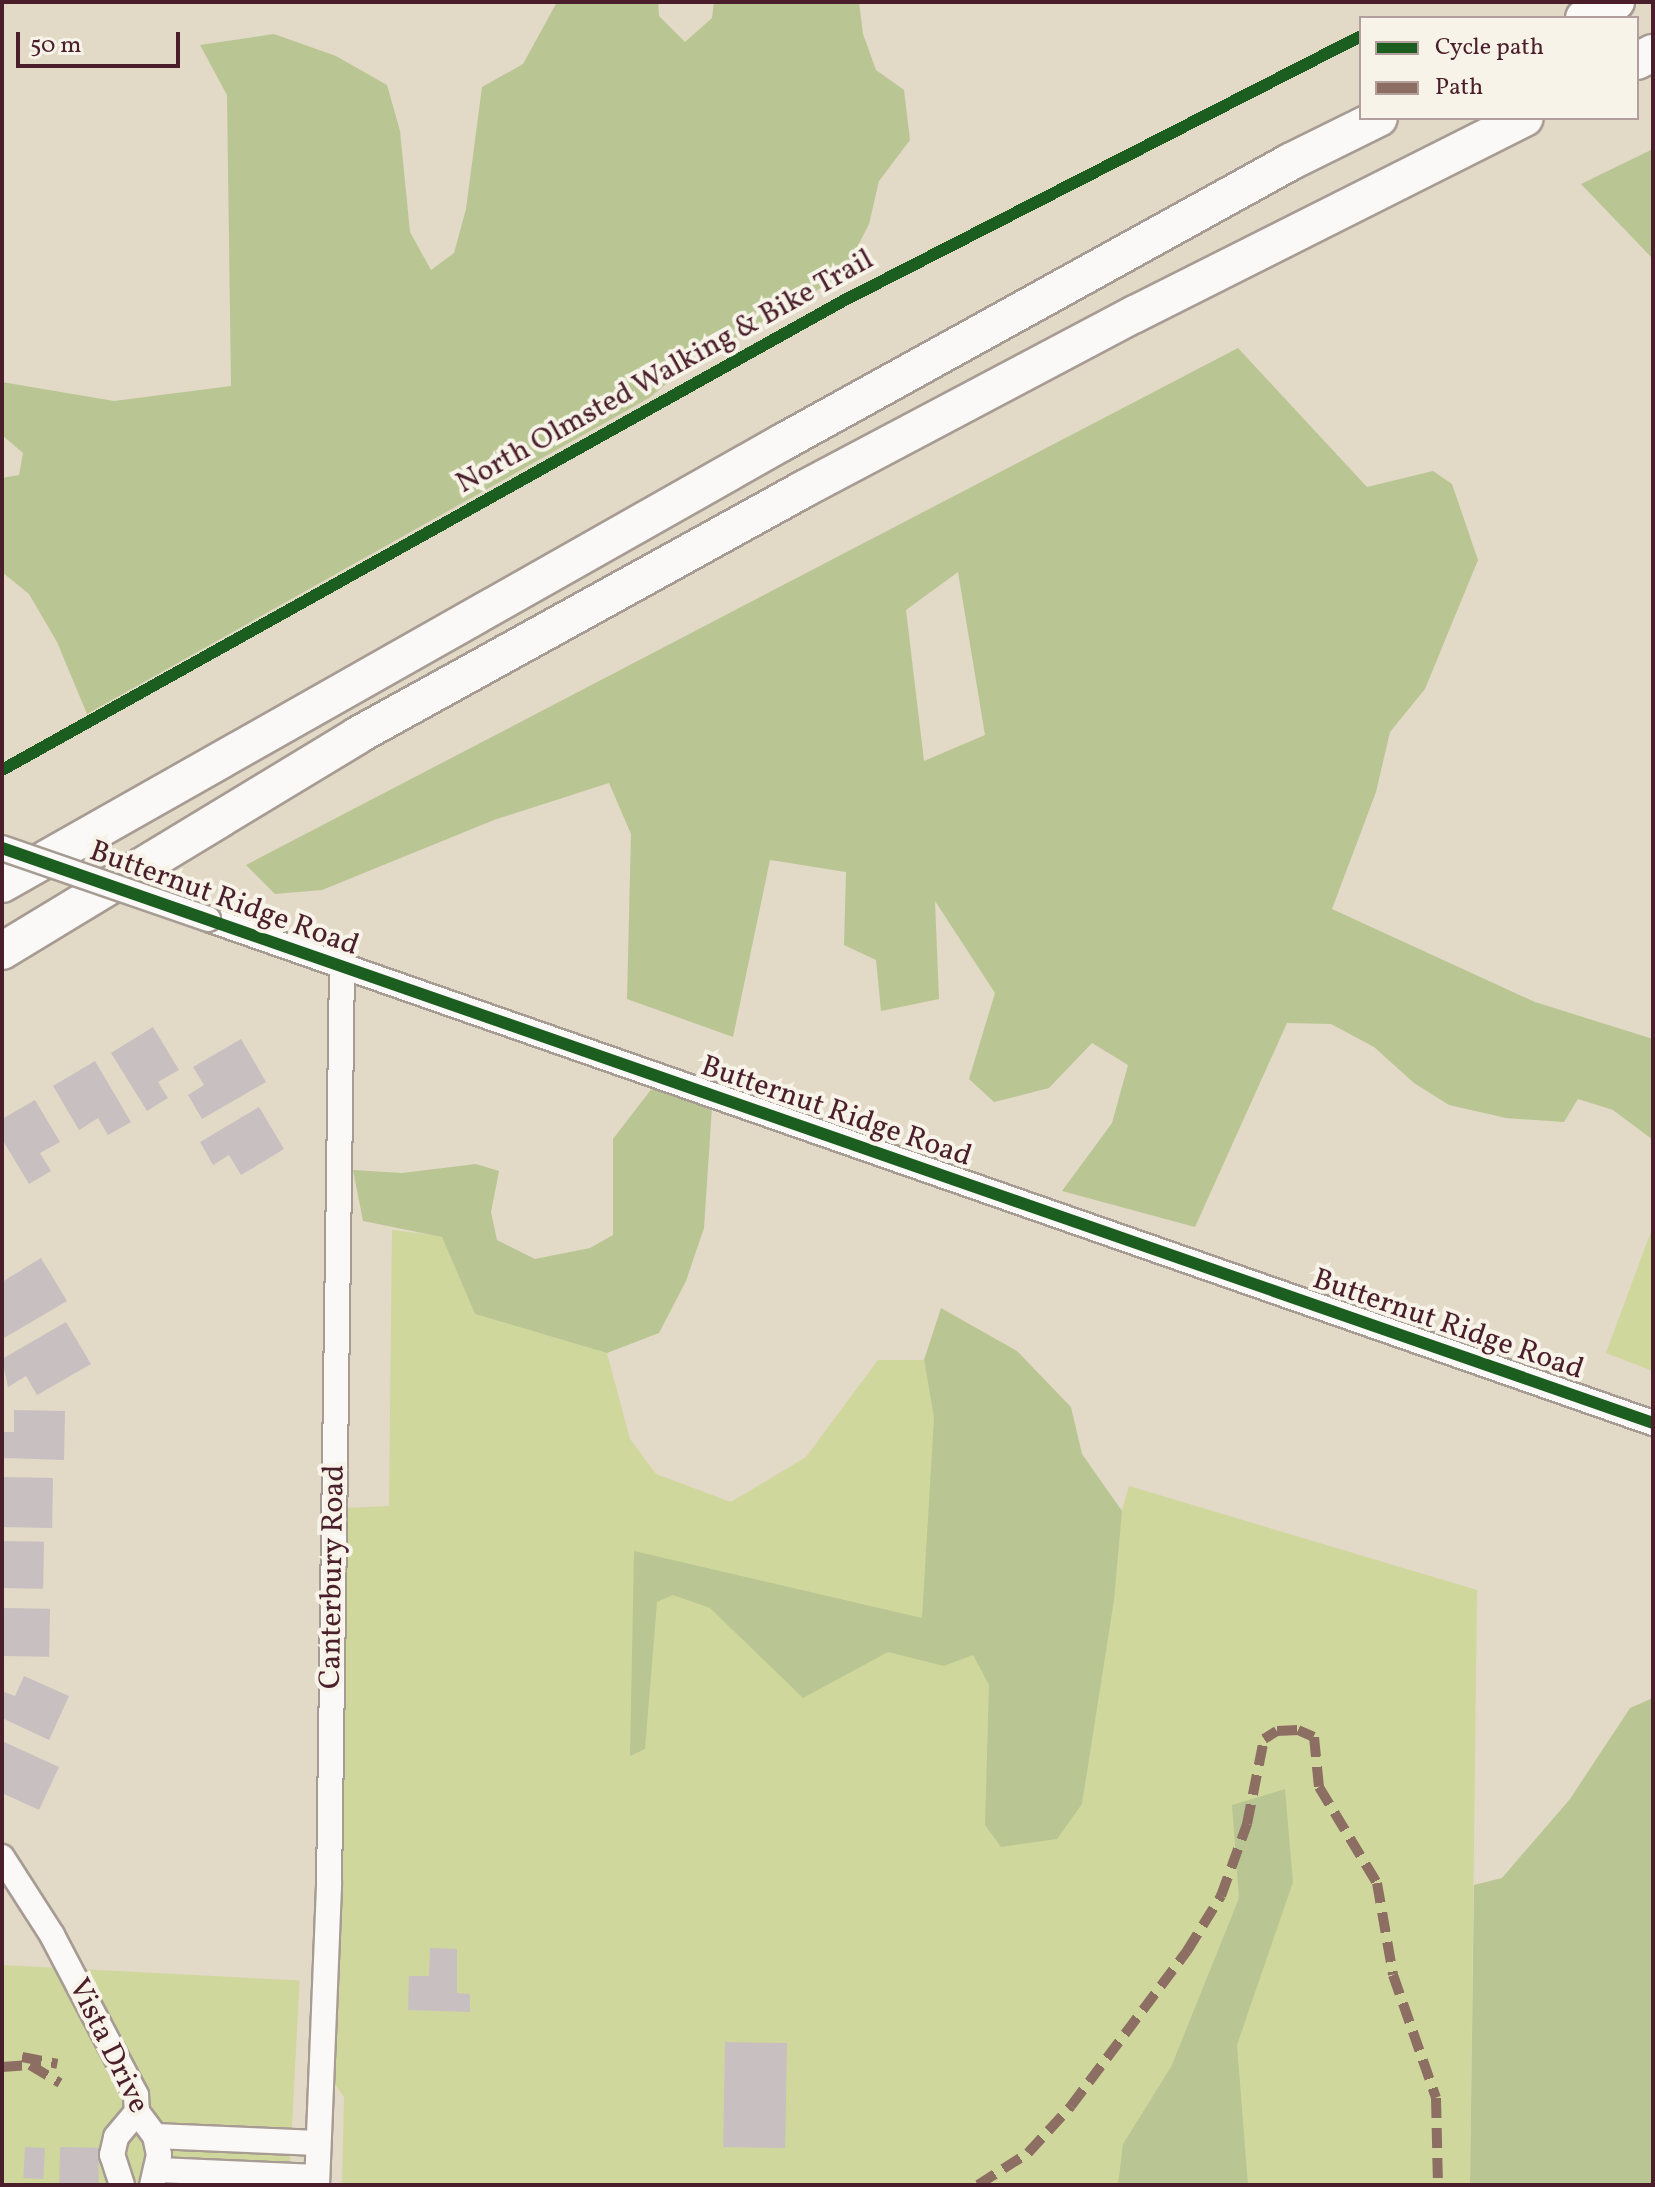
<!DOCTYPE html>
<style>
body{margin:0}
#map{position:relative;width:1655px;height:2187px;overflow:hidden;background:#e2d9c7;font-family:Vollkorn,serif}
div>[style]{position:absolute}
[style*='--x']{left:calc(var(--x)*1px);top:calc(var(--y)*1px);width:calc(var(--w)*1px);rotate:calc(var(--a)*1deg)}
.green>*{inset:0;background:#cfd79c;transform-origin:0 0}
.forest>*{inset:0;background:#b9c693}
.building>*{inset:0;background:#c8c0c0;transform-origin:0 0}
.roads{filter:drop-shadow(2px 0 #a79c93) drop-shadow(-2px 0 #a79c93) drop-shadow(0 2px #a79c93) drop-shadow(0 -2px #a79c93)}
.minor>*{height:24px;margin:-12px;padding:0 12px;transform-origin:12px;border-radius:12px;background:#fbf9f7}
.highway>*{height:36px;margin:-18px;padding:0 18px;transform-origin:18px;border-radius:18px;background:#fbf9f7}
.bridges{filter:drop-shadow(2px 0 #a79c93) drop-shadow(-2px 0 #a79c93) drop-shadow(0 2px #a79c93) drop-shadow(0 -2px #a79c93)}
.minor-bridge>*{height:24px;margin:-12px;padding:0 12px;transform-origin:12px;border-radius:12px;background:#fbf9f7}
.quiet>*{height:10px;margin-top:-5px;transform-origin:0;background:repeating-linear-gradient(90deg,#8d6e63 0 20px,transparent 0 30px)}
.cycleway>*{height:12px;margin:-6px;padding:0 6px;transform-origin:6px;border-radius:6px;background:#1b5e20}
span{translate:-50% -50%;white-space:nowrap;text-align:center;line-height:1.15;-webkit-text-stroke:8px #f7f3e8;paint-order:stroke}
.street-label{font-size:30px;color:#4a1f2b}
.frame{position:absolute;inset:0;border:4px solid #4a1f2b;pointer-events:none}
.legend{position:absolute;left:1359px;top:16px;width:280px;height:104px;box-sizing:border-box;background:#f7f3e8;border:2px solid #b29e9c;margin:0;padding:10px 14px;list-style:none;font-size:24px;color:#4a1f2b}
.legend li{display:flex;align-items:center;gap:16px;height:40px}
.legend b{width:40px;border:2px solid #b29e9c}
.scale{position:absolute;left:16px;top:32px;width:164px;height:36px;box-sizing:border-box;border:4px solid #4a1f2b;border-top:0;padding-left:10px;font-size:24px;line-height:28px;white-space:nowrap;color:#4a1f2b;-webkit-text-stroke:6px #f7f3e8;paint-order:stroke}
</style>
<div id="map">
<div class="green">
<i style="clip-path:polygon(1653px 1226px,1653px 1371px,1606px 1353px)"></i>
<i style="clip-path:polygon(392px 1230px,442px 1236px,475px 1314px,607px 1353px,630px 1439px,656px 1474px,731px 1502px,806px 1457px,878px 1360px,924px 1360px,934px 1418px,1081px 1656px,1129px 1486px,1477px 1590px,1470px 2185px,342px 2185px,344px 2097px,334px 2083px,346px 1508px,389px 1506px)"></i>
<i style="left:2px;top:1965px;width:298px;height:220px;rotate:3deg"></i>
</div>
<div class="forest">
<i style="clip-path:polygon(557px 2px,658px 2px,659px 16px,685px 42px,712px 18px,714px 2px,859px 2px,863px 34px,876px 70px,904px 90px,910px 140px,879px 181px,869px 224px,843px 275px,692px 363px,649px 398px,87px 714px,57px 642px,29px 594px,2px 572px,2px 478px,19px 475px,23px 453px,2px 435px,2px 382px,114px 401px,231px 386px,227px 95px,200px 45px,274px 34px,336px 56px,387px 85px,400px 131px,410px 232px,431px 270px,454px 253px,466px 209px,482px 87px,523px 64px)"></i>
<i style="clip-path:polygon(1653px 149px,1653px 259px,1581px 184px)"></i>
<i style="clip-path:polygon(evenodd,1238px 348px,1367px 487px,1433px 471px,1452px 484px,1478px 560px,1425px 689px,1390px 732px,1376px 792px,1332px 909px,1535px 1002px,1653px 1039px,1653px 1140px,1613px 1110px,1578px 1099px,1564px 1122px,1506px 1118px,1449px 1105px,1414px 1083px,1374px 1047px,1331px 1024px,1287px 1023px,1195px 1227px,1062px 1191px,1112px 1123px,1128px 1065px,1092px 1043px,1049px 1088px,994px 1102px,969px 1079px,995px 993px,935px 901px,939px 999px,881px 1011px,876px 960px,844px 945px,846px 872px,770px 860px,733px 1037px,627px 999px,631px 834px,609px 783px,494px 820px,322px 890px,275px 894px,246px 865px,1238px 348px,958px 572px,985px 735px,924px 761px,906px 610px,958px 572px)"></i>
<i style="clip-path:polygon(653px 1087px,712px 1107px,704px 1228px,686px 1281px,659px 1333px,607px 1353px,475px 1314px,442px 1237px,363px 1221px,353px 1170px,402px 1173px,476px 1164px,499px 1171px,491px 1212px,497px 1240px,535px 1259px,590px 1248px,613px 1235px,613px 1139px)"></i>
<i style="clip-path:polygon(941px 1308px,1017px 1351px,1071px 1407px,1082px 1454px,1122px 1511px,1114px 1600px,1082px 1804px,1057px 1839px,1001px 1847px,985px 1825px,989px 1685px,973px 1655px,944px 1666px,888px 1652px,803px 1698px,710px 1608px,673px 1595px,657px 1602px,645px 1749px,630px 1756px,634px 1551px,922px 1618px,934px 1418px,924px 1360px)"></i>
<i style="clip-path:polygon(1653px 1698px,1653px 2185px,1470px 2185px,1474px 1885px,1502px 1878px,1570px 1799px,1630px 1708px)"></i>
<i style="clip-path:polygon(1285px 1789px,1293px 1882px,1237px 2045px,1248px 2185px,1118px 2185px,1123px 2144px,1171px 2067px,1239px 1898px,1232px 1805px)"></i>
</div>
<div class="building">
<i style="clip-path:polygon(153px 1027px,179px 1070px,158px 1082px,168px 1098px,147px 1111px,111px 1053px)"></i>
<i style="clip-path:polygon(241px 1039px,266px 1082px,202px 1119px,188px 1095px,204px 1085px,193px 1067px)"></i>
<i style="clip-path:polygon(95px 1061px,131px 1122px,108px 1135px,98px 1118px,79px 1130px,53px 1086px)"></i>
<i style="clip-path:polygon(35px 1100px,60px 1142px,40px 1153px,51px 1171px,29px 1184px,2px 1139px,2px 1119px)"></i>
<i style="clip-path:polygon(259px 1107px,284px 1149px,241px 1175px,229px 1155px,213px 1165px,200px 1142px)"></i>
<i style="clip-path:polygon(41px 1258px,67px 1301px,4px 1338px,2px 1282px)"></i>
<i style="clip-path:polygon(66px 1322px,91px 1364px,37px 1395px,26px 1376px,8px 1387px,2px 1359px)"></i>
<i style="clip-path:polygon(14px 1410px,65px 1411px,64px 1460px,2px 1458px,2px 1432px,14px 1432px)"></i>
<i style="left:2px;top:1477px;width:51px;height:50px;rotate:1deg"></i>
<i style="left:2px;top:1541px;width:42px;height:47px;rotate:1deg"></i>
<i style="left:2px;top:1608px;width:48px;height:48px;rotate:1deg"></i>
<i style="clip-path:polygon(24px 1676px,69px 1696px,49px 1740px,2px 1718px,2px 1691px,15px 1696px)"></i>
<i style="clip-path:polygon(2px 1741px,59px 1767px,39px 1810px,2px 1793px)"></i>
<i style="clip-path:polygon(430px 1948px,457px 1949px,457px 1993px,470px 1994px,470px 2012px,408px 2010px,409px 1976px,429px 1976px)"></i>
<i style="left:725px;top:2042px;width:62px;height:105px;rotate:1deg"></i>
<i style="left:25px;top:2147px;width:20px;height:31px;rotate:3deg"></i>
<i style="left:60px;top:2147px;width:39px;height:38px;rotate:1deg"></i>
</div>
<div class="roads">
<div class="minor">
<i style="--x:208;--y:919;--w:1530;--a:19.23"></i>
<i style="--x:2;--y:1857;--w:93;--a:57.3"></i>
<i style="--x:52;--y:1935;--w:181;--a:62.3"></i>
<i style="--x:136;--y:2095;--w:17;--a:87"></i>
<i style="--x:137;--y:2112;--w:30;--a:53"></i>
<i style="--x:155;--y:2136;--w:19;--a:78"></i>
<i style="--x:159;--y:2155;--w:31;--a:103"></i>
<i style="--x:155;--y:2136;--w:163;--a:2.5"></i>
<i style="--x:158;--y:2170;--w:159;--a:2.5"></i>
<i style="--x:122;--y:2185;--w:32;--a:-108"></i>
<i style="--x:112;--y:2155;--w:18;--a:-77"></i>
<i style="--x:116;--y:2137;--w:33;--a:-50"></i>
<i style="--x:317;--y:2185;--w:300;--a:-87.7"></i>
<i style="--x:329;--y:1885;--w:916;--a:-89.19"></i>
</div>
<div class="highway">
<i style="--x:1584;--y:18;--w:36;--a:-27"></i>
<i style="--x:1637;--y:61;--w:18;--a:-27"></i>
<i style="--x:2;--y:884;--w:897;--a:-29.51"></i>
<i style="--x:783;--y:442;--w:579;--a:-28.91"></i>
<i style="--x:1290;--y:162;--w:99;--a:-26.3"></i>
<i style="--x:2;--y:951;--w:416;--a:-31.2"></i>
<i style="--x:358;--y:735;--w:509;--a:-28.88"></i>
<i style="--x:804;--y:489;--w:374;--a:-27.9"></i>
<i style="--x:1135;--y:314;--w:436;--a:-26.7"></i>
</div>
</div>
<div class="bridges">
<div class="minor-bridge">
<i style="--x:2;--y:848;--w:218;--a:19"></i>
</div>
</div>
<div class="quiet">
<i style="--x:22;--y:2057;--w:36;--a:11"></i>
<i style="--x:2;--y:2067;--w:28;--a:-4"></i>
<i style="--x:30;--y:2065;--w:35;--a:31"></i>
<i style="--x:978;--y:2185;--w:59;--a:-32.6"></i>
<i style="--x:1028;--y:2153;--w:64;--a:-47.5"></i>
<i style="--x:1071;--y:2106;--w:194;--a:-53.2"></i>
<i style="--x:1187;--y:1951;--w:65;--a:-58.3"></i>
<i style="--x:1221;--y:1896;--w:77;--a:-70.1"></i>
<i style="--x:1247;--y:1824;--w:87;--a:-78.7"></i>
<i style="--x:1264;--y:1739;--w:15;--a:-32"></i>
<i style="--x:1277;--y:1731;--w:21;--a:-3"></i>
<i style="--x:1298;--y:1730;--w:17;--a:24"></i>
<i style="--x:1314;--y:1737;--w:50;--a:84.3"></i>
<i style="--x:1319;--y:1787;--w:112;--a:58.9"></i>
<i style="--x:1377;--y:1883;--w:93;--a:80.1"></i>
<i style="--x:1393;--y:1975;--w:130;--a:70.7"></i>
<i style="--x:1436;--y:2098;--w:87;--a:88.7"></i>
</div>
<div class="cycleway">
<i style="--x:2;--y:770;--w:961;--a:-29.15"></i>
<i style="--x:841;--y:302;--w:584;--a:-27.09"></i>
<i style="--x:2;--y:848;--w:1748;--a:19.2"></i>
</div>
<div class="street-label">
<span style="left:665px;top:372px;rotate:-29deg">North Olmsted Walking &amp; Bike Trail</span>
<span style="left:224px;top:899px;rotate:20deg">Butternut Ridge Road</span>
<span style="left:836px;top:1112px;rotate:19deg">Butternut Ridge Road</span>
<span style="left:1448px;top:1325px;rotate:19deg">Butternut Ridge Road</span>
<span style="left:333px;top:1577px;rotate:-89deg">Canterbury Road</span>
<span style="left:108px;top:2046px;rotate:64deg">Vista Drive</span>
</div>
<div class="frame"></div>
<ul class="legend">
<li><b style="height:10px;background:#1b5e20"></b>Cycle path</li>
<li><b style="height:10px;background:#8d6e63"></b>Path</li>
</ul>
<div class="scale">50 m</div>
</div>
